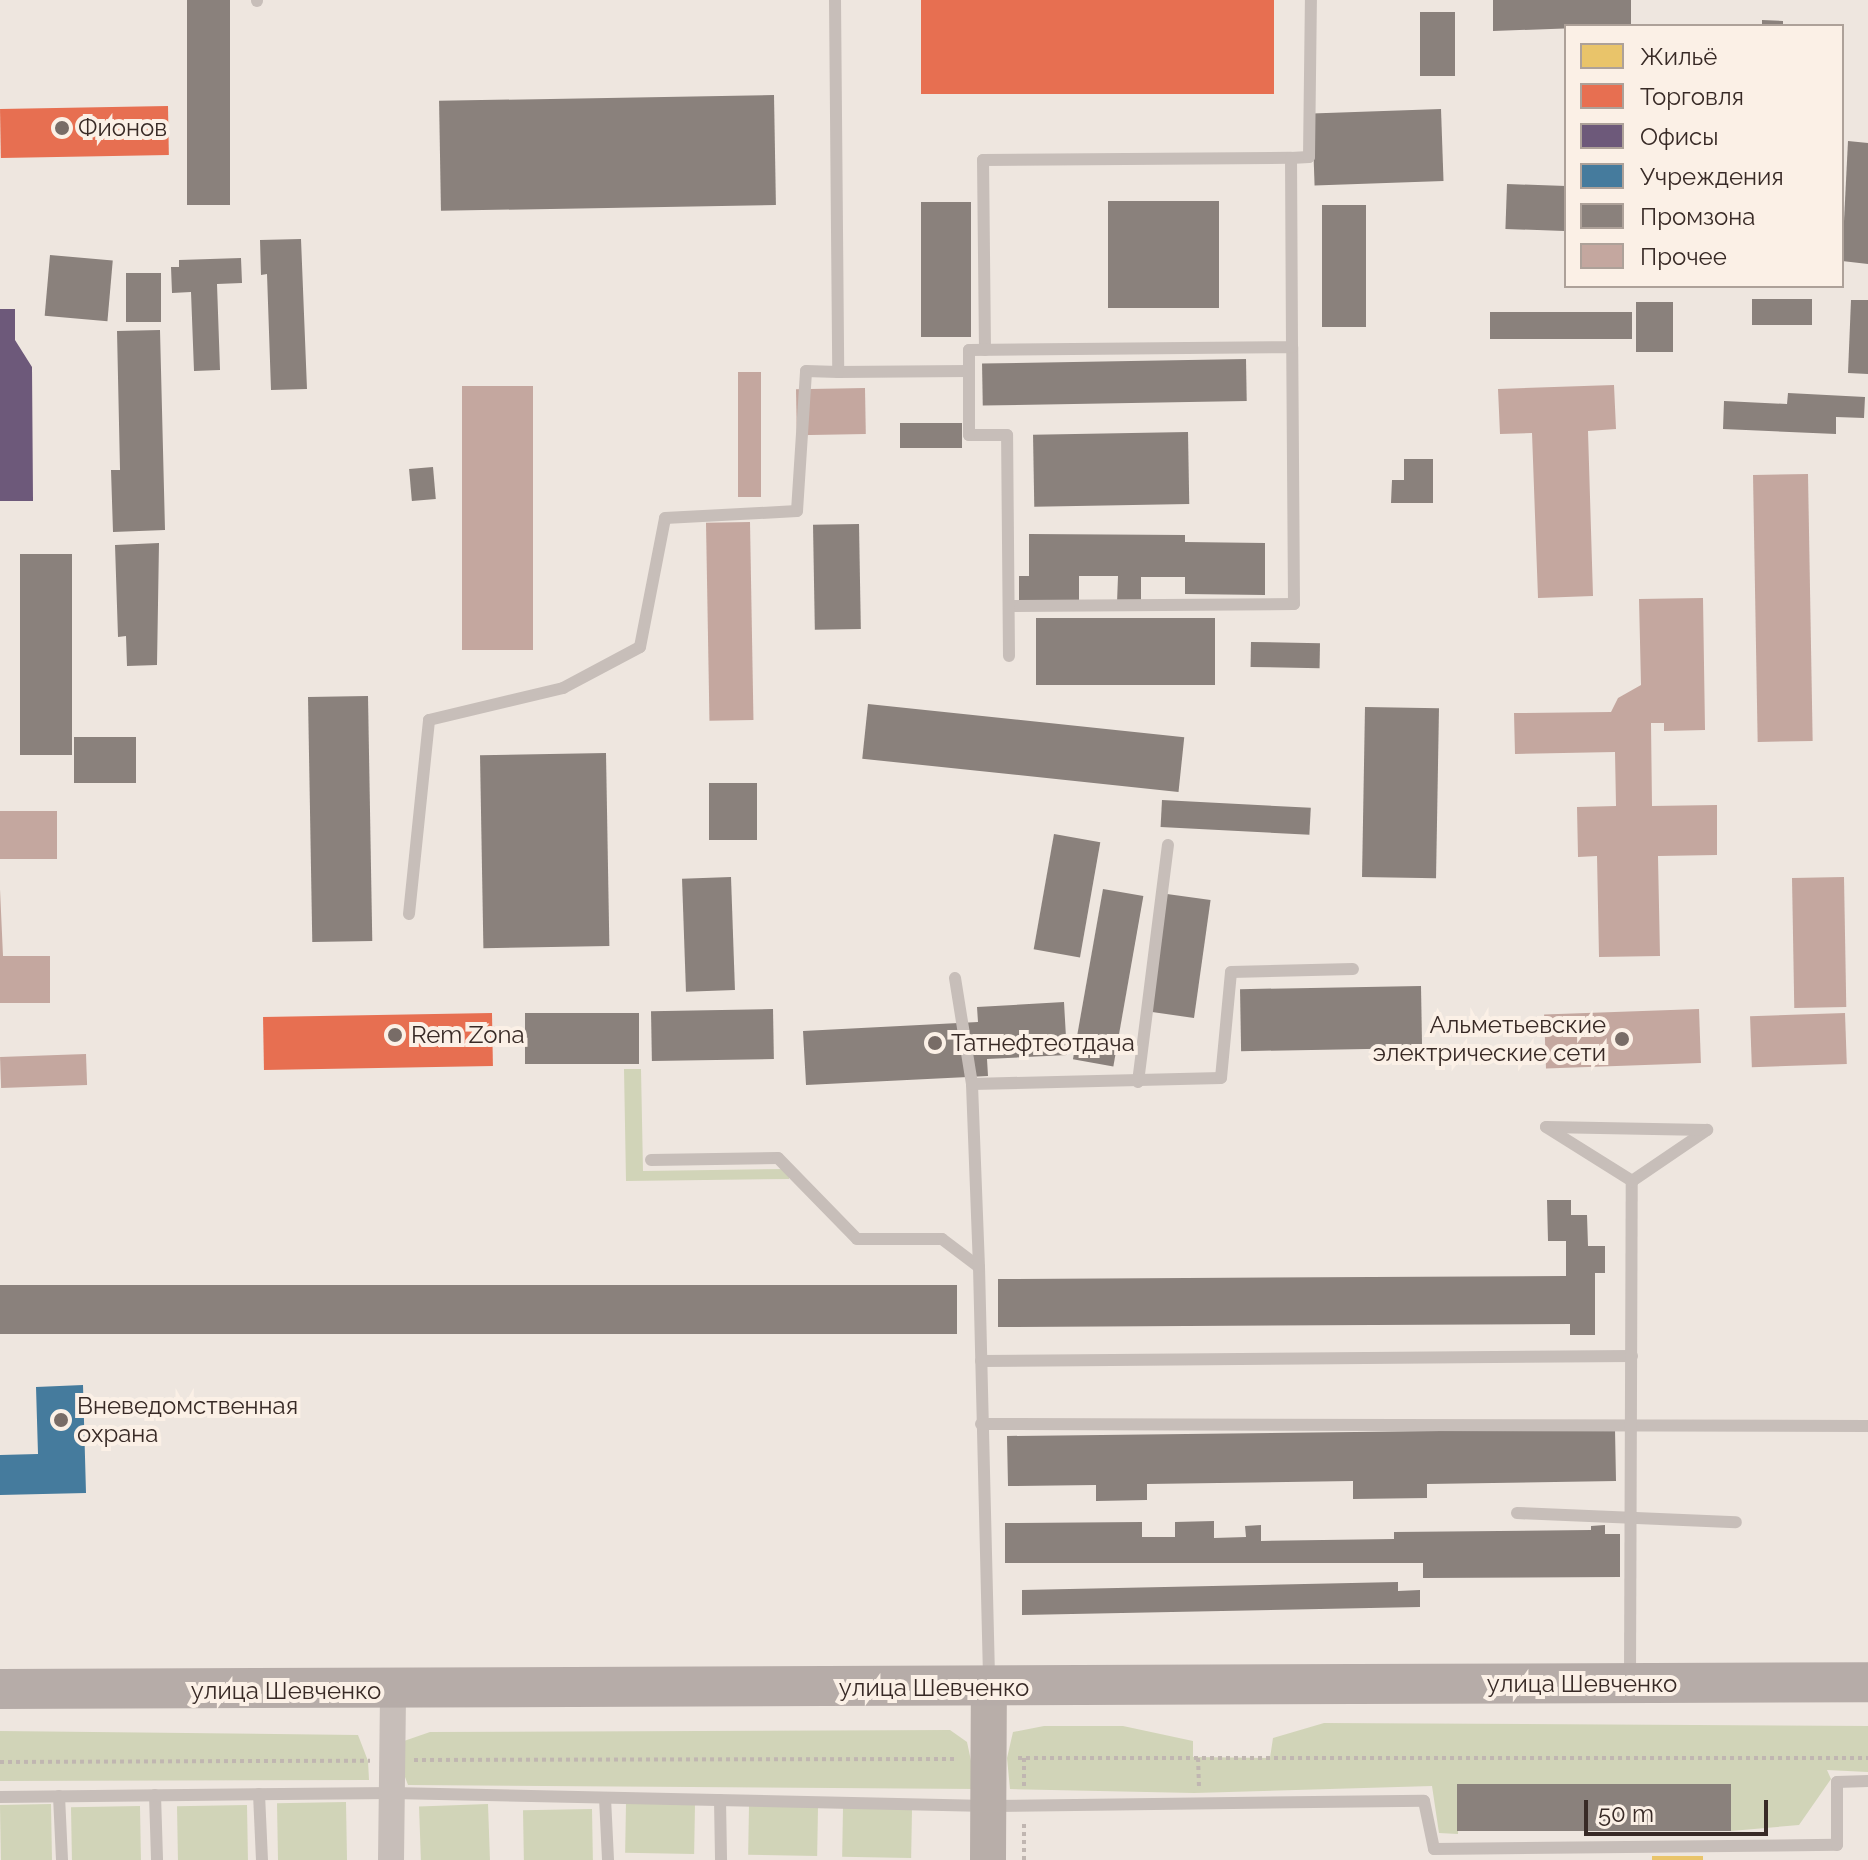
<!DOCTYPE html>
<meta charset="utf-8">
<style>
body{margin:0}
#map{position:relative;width:1868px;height:1860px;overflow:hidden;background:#eee6df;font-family:Raleway,sans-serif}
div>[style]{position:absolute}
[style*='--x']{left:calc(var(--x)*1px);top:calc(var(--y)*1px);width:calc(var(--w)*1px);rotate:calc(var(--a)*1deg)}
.green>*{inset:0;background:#d1d4b8;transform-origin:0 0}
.homes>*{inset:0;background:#e9c46a;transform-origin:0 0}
.shops>*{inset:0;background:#e76f51;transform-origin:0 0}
.offices>*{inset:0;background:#6d597a}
.public>*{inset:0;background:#457b9d}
.industry>*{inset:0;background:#8a817c;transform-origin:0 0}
.building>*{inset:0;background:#c4a79f;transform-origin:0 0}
.path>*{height:4px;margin-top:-2px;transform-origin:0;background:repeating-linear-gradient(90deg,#c0b6b1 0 4px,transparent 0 8px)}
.lane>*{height:12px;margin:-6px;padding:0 6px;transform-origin:6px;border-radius:6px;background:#c7beb9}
.street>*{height:26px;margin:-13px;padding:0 13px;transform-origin:13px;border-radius:13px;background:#c7beb9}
.secondary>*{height:36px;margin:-18px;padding:0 18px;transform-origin:18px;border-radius:18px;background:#b8aea9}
.primary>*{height:40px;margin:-20px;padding:0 20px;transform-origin:20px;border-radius:20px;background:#b6aca8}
.dots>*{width:22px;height:22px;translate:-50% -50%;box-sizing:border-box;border:4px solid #fbf0e6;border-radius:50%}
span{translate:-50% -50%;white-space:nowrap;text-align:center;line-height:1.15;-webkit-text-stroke:8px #fbf0e6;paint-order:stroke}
.poi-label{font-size:24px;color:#382a26}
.left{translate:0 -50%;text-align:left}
.right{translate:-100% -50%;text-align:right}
.street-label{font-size:24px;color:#382a26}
.legend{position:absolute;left:1564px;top:24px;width:280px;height:264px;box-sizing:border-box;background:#fbf0e6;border:2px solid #ada199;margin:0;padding:10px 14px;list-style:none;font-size:24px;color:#382a26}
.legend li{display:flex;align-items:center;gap:16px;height:40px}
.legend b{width:40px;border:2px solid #ada199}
.scale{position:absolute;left:1584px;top:1800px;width:184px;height:36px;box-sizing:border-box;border:4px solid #382a26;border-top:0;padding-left:10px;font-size:24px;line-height:28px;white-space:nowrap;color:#382a26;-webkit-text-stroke:6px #fbf0e6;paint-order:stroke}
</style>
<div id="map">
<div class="green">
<i style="clip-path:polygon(624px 1069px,641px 1069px,643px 1171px,789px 1169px,789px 1179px,626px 1181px)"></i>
<i style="clip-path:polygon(1324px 1723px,1868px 1726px,1868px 1772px,1827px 1770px,1831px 1779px,1799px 1825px,1731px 1831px,1730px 1784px,1458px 1787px,1458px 1834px,1439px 1833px,1432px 1786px,1194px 1793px,1010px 1789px,1007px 1758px,1013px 1732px,1044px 1726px,1123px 1726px,1193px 1741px,1193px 1757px,1270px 1758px,1273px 1738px)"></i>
<i style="clip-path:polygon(950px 1730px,967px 1742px,977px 1789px,408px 1785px,399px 1761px,404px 1741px,430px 1732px)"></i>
<i style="clip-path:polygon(0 1731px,358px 1735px,368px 1761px,369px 1780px,0 1781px)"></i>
<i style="left:346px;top:1802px;width:58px;height:69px;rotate:89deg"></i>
<i style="left:51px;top:1804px;width:56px;height:51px;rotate:89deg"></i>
<i style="left:488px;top:1804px;width:56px;height:69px;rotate:88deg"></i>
<i style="left:695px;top:1804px;width:50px;height:69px;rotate:91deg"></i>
<i style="left:247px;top:1805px;width:55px;height:70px;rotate:89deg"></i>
<i style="left:140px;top:1806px;width:54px;height:69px;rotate:89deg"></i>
<i style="left:818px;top:1807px;width:49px;height:69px;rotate:91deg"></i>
<i style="left:592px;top:1809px;width:51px;height:69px;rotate:89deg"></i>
<i style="left:912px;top:1809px;width:49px;height:69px;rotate:91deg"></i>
</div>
<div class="homes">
<i style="left:1652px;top:1856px;width:51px;height:4px"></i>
</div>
<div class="shops">
<i style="left:921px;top:0;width:353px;height:94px"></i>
<i style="left:168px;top:106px;width:49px;height:168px;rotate:89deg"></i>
<i style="left:492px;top:1013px;width:53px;height:229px;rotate:89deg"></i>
</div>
<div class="offices">
<i style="clip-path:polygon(0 309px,15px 309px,15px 340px,32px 367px,33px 501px,0 501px)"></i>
</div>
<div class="public">
<i style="clip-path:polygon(83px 1385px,86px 1493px,0 1495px,0 1455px,38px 1454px,36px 1387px)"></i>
</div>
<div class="industry">
<i style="left:187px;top:0;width:43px;height:205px"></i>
<i style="clip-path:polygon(1493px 0,1631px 0,1631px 26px,1493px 31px)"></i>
<i style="left:1455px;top:12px;width:64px;height:35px;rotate:90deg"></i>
<i style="clip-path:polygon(1762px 20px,1783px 21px,1783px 26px,1762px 26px)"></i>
<i style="left:774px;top:95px;width:110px;height:335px;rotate:89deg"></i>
<i style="left:1441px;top:109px;width:72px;height:129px;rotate:88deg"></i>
<i style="clip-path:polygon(1848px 141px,1868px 143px,1868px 264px,1842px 261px)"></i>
<i style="left:1507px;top:184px;width:59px;height:45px;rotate:2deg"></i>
<i style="left:1108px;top:201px;width:111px;height:107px"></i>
<i style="left:921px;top:202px;width:50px;height:135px"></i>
<i style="left:1322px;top:205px;width:44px;height:122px"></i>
<i style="clip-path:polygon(301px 239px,307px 389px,271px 390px,267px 274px,261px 275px,260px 240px)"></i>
<i style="left:50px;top:255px;width:63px;height:61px;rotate:5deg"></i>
<i style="clip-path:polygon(241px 258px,242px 283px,217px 284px,220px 370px,194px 371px,191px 292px,172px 293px,171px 267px,179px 267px,179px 260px)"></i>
<i style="left:126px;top:273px;width:35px;height:49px"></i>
<i style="left:1752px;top:299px;width:60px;height:26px"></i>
<i style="clip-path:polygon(1851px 300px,1868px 300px,1868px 374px,1848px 373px)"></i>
<i style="left:1636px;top:302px;width:37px;height:50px"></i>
<i style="left:1490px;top:312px;width:142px;height:27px"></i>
<i style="clip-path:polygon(160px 330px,165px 530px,113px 532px,111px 470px,120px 470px,117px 331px)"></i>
<i style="left:1246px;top:359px;width:42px;height:264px;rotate:89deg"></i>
<i style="clip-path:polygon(1788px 393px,1865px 397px,1864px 418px,1836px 417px,1836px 434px,1723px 429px,1724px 401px,1787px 404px)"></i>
<i style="left:900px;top:423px;width:62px;height:25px"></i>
<i style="left:1188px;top:432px;width:72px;height:155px;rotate:89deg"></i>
<i style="clip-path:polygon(1404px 459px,1433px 459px,1433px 503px,1391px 503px,1392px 480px,1404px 480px)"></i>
<i style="left:433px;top:467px;width:32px;height:24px;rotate:85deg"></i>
<i style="left:859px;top:524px;width:105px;height:46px;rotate:89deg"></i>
<i style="clip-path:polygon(1029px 534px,1185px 535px,1185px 542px,1265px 543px,1265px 595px,1185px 594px,1185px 577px,1141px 577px,1141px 603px,1117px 603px,1118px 576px,1079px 576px,1079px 601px,1019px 601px,1019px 576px,1029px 576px)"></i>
<i style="clip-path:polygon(159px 543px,157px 665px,127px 666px,126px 636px,118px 637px,115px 545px)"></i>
<i style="left:20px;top:554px;width:52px;height:201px"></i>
<i style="left:1036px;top:618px;width:179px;height:67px"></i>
<i style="left:1251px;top:642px;width:69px;height:25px;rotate:1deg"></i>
<i style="left:368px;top:696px;width:245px;height:60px;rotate:89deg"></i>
<i style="left:868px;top:704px;width:318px;height:55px;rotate:6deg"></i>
<i style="left:1365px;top:707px;width:74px;height:170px;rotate:1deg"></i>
<i style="left:74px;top:737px;width:62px;height:46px"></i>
<i style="left:606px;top:753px;width:193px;height:126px;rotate:89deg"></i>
<i style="left:709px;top:783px;width:48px;height:57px"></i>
<i style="left:1162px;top:800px;width:149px;height:27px;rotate:3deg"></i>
<i style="left:1054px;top:834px;width:47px;height:117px;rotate:10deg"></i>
<i style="left:731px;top:877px;width:113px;height:49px;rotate:88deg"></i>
<i style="left:1103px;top:889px;width:41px;height:173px;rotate:10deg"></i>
<i style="left:1167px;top:894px;width:44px;height:119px;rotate:8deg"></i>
<i style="left:1421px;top:986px;width:62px;height:181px;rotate:89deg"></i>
<i style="clip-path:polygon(1064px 1002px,1067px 1055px,987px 1059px,988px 1076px,806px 1085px,803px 1031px,978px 1022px,977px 1007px)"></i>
<i style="left:773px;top:1009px;width:50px;height:122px;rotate:89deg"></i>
<i style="left:525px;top:1013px;width:114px;height:51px"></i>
<i style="clip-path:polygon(1547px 1200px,1571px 1200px,1571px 1215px,1587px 1215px,1588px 1246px,1605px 1246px,1605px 1273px,1595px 1273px,1595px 1335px,1570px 1335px,1570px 1324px,998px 1327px,998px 1279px,1566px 1276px,1566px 1241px,1548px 1241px)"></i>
<i style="left:957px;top:1285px;width:49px;height:957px;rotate:90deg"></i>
<i style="clip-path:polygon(1615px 1429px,1616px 1481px,1427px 1484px,1427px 1498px,1353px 1499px,1353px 1481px,1147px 1484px,1147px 1500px,1096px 1501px,1096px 1485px,1008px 1486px,1007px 1436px)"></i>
<i style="clip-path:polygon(1214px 1521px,1214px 1538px,1246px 1537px,1245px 1526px,1261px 1525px,1261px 1541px,1394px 1539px,1394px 1532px,1591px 1530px,1591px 1526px,1605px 1525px,1605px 1534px,1620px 1534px,1620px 1577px,1423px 1578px,1423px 1563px,1005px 1563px,1005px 1523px,1142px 1522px,1142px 1537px,1175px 1537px,1175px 1522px)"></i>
<i style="clip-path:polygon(1398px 1582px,1398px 1591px,1420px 1590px,1420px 1607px,1022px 1615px,1022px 1590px)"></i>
<i style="left:1731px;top:1784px;width:47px;height:274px;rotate:90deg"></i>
</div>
<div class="building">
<i style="left:738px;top:372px;width:23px;height:125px"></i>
<i style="clip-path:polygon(1614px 385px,1616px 429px,1588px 431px,1593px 596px,1538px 598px,1532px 433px,1500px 434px,1498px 389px)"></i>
<i style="left:462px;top:386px;width:71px;height:264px"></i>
<i style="left:865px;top:388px;width:46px;height:69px;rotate:89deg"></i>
<i style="left:1808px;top:474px;width:267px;height:55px;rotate:89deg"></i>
<i style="left:750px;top:522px;width:198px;height:44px;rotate:89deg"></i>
<i style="clip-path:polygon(1703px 598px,1705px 730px,1664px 731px,1664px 723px,1651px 723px,1652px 806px,1717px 805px,1717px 855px,1658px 856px,1660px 956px,1599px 957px,1597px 856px,1578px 857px,1577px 807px,1616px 806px,1615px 752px,1515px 754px,1514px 713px,1611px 712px,1618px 698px,1641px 685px,1639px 599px)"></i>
<i style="left:0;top:811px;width:57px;height:48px"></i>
<i style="left:1844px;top:877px;width:130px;height:52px;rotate:89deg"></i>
<i style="clip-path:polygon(0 889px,3px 956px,50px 956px,50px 1003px,0 1003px)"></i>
<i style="left:1699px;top:1009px;width:54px;height:155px;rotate:88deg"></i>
<i style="left:1845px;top:1013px;width:51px;height:95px;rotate:88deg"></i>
<i style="left:86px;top:1054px;width:31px;height:86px;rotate:88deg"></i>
</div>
<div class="path">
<i style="--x:1018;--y:1758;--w:850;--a:0"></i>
<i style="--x:1024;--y:1758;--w:30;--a:90"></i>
<i style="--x:1198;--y:1758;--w:29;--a:88"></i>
<i style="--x:414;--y:1760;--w:544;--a:-0.11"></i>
<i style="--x:0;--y:1762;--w:370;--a:-0.2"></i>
<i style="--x:1024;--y:1824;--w:36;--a:90"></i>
</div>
<div class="lane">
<i style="--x:257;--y:0;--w:1;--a:90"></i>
<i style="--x:835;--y:0;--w:372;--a:89.5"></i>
<i style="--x:838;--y:372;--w:131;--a:-0.4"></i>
<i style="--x:985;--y:350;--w:190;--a:-90.6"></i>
<i style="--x:983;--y:160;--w:308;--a:-0.4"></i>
<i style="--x:1009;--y:606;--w:285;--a:-0.4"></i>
<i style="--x:1294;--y:604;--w:257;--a:-90.4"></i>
<i style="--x:1009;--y:656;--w:221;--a:-90.5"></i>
<i style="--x:1007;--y:435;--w:38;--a:180"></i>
<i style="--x:969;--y:435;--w:85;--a:-90"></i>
<i style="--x:969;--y:350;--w:323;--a:-0.5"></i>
<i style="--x:1292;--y:347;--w:189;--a:-90.3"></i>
<i style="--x:1291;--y:158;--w:18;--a:-3"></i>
<i style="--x:1309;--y:157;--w:157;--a:-89.3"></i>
<i style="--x:409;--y:914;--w:195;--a:-84.1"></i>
<i style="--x:429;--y:720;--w:138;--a:-13.4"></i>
<i style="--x:563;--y:688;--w:87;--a:-28"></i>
<i style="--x:640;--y:647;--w:131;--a:-79"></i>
<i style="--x:665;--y:518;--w:132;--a:-3"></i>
<i style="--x:797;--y:511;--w:140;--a:-86.3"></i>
<i style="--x:806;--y:371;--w:32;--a:2"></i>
<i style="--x:955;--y:978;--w:107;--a:80.9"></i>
<i style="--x:1138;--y:1082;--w:239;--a:-82.8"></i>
<i style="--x:651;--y:1160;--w:127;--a:-0.9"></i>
<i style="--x:778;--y:1158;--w:113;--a:45.7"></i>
<i style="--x:857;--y:1239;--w:85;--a:0"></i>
<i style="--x:942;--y:1239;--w:46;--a:37.1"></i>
<i style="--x:979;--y:1267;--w:414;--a:88.6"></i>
<i style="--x:979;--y:1267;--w:183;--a:-92.2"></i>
<i style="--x:972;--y:1084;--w:249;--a:-1.4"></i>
<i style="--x:1221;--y:1078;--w:106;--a:-84.6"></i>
<i style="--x:1231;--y:972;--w:122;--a:-1.4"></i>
<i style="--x:981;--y:1361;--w:651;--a:-0.44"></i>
<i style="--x:981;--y:1424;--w:887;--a:0.13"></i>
<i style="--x:1517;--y:1513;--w:219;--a:2.4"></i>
<i style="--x:1630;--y:1677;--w:496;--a:-89.8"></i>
<i style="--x:1632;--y:1181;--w:91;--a:-34.2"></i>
<i style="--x:1707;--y:1130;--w:161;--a:-178.9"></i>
<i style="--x:1546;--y:1127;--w:102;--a:32.1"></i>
<i style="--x:259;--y:1794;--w:66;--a:87.4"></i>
<i style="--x:155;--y:1795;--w:65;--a:88.2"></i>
<i style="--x:59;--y:1796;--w:64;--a:87.3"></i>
<i style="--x:0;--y:1797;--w:392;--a:-0.6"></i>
<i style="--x:392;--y:1793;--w:596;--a:1.25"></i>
<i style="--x:988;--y:1806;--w:436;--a:-0.7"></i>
<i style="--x:1424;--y:1801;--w:49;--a:78.2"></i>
<i style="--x:1434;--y:1849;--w:403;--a:-0.6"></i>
<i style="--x:1837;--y:1845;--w:63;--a:-90"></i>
<i style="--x:1837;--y:1782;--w:31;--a:-2"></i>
<i style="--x:605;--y:1798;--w:62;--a:87.2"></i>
<i style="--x:720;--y:1800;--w:60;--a:89"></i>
</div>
<div class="street">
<i style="--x:391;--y:1860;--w:169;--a:-89.3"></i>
</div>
<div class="secondary">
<i style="--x:988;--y:1860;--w:172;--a:-89.7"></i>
</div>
<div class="primary">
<i style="--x:0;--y:1689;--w:1868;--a:-0.21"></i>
</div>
<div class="dots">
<i style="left:62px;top:128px;background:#786c67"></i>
<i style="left:395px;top:1035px;background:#786c67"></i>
<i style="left:1622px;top:1039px;background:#786c67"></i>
<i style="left:935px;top:1043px;background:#786c67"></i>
<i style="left:61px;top:1420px;background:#786c67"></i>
</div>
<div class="poi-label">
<span class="left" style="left:78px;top:128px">Фионов</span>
<span class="right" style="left:1606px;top:1039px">Альметьевские<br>электрические сети</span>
<span class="left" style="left:411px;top:1035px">Rem Zona</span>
<span class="left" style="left:951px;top:1043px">Татнефтеотдача</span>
<span class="left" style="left:77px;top:1420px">Вневедомственная<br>охрана</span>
</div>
<div class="street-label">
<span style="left:1582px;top:1684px">улица Шевченко</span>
<span style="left:934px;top:1688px">улица Шевченко</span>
<span style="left:286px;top:1691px">улица Шевченко</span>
</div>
<ul class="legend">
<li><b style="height:22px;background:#e9c46a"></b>Жильё</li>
<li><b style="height:22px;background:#e76f51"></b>Торговля</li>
<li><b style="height:22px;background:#6d597a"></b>Офисы</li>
<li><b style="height:22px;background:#457b9d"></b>Учреждения</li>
<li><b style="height:22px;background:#8a817c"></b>Промзона</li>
<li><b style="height:22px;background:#c4a79f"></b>Прочее</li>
</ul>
<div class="scale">50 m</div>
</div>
